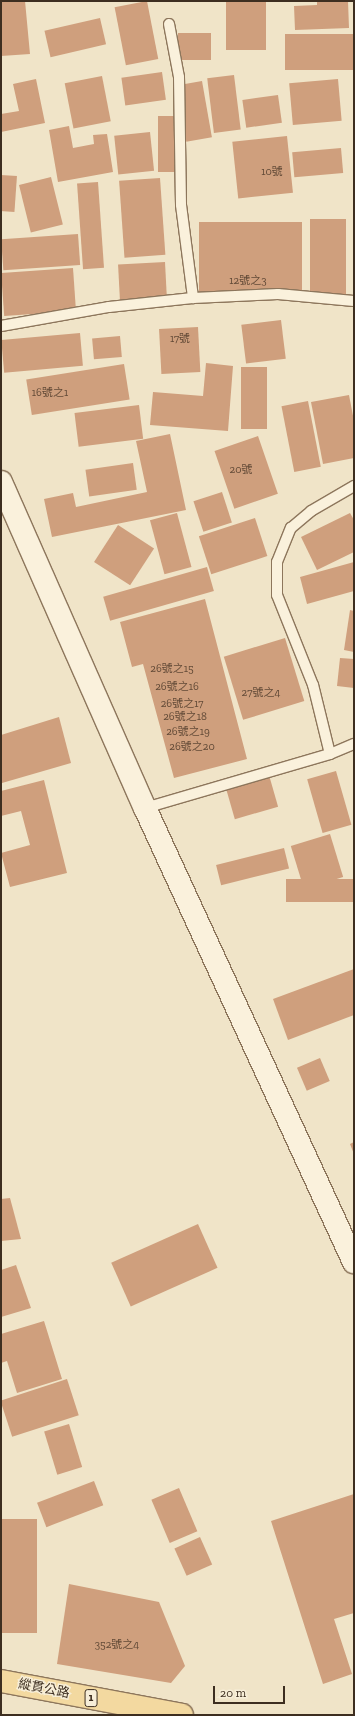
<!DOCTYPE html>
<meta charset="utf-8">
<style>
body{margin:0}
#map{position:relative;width:355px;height:1716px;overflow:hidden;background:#f0e4c8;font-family:"Zilla Slab","Noto Sans TC",serif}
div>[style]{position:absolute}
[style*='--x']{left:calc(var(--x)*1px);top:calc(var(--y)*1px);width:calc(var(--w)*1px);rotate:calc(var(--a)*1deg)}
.building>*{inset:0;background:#cf9f7d;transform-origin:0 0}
.roads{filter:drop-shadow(1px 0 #8d765c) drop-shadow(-1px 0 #8d765c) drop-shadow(0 1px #8d765c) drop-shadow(0 -1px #8d765c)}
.lane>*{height:10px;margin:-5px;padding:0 5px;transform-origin:5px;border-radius:5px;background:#faf1dc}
.secondary>*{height:22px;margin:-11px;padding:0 11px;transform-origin:11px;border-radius:11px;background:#faf1dc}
.primary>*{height:22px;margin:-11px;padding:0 11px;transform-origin:11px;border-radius:11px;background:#f3d9a0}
span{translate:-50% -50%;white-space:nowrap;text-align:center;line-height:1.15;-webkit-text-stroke:3px #f7eed8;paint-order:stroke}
.number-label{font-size:11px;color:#624a37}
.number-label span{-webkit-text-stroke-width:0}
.shield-label span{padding:1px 3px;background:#f7eed8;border:1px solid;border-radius:3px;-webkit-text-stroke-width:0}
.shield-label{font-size:12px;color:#3d2e20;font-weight:700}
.street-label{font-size:13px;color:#3d2e20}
.frame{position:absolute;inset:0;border:2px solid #3d2e20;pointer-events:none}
.scale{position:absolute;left:213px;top:1686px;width:72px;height:18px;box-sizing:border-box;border:2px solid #3d2e20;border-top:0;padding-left:5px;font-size:12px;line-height:14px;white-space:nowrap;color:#3d2e20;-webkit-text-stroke:3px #f7eed8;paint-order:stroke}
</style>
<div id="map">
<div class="building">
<i style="clip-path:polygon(1px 1px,25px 1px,30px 54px,1px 56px)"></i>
<i style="left:147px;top:1px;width:59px;height:33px;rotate:79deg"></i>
<i style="left:226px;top:1px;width:40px;height:49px"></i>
<i style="clip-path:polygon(317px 1px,348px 1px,349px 28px,295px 30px,294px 6px,317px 5px)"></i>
<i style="left:100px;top:18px;width:27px;height:57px;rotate:77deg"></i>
<i style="left:178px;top:33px;width:33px;height:27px"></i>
<i style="left:354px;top:34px;width:36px;height:69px;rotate:90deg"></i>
<i style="left:162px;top:72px;width:28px;height:41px;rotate:82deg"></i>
<i style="left:234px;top:75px;width:55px;height:27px;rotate:83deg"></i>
<i style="left:102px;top:76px;width:46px;height:38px;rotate:79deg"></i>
<i style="clip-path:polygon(36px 79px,45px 123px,1px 132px,1px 114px,19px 111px,13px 84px)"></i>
<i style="left:338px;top:79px;width:42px;height:49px;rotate:85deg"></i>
<i style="left:202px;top:81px;width:57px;height:26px;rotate:80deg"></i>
<i style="left:278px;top:95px;width:28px;height:36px;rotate:82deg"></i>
<i style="left:177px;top:116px;width:56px;height:19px;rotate:90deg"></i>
<i style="clip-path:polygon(69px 126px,73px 148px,94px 144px,93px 135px,107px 134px,113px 172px,58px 182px,49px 130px)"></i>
<i style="left:150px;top:132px;width:39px;height:36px;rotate:84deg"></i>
<i style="left:287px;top:136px;width:57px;height:55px;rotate:84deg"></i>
<i style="left:341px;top:148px;width:25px;height:49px;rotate:85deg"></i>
<i style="left:1px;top:175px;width:16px;height:36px;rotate:4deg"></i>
<i style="left:51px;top:177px;width:49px;height:33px;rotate:76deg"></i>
<i style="left:160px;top:178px;width:77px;height:41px;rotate:86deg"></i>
<i style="left:98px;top:182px;width:86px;height:21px;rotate:86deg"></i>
<i style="left:310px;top:219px;width:36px;height:78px"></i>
<i style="left:199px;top:222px;width:103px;height:70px"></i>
<i style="left:78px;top:234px;width:31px;height:77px;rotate:86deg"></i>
<i style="left:165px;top:262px;width:37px;height:47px;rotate:87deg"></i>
<i style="left:73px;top:268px;width:43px;height:72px;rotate:86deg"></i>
<i style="left:281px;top:320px;width:39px;height:40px;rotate:83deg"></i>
<i style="left:198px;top:327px;width:45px;height:39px;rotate:87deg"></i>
<i style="left:80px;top:333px;width:33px;height:79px;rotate:85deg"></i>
<i style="left:120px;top:336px;width:21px;height:28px;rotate:85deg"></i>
<i style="clip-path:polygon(206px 363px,233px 366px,228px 431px,150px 425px,153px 392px,203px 396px)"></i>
<i style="left:124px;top:364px;width:36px;height:99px;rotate:81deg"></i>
<i style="left:241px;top:367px;width:26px;height:62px"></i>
<i style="clip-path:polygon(349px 395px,354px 421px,354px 458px,323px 464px,311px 402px)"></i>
<i style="left:308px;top:401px;width:67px;height:27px;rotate:79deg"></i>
<i style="left:139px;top:405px;width:34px;height:65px;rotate:83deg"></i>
<i style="clip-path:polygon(170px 434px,186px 510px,52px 537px,44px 499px,73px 493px,76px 507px,147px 492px,136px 441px)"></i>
<i style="left:258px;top:436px;width:61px;height:46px;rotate:71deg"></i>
<i style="left:133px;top:463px;width:27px;height:48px;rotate:82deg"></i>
<i style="left:222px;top:492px;width:32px;height:30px;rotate:72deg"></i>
<i style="left:177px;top:513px;width:56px;height:28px;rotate:75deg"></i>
<i style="clip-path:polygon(350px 513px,354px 520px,354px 552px,317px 570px,301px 537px)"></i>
<i style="left:255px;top:518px;width:40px;height:59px;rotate:72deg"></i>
<i style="left:118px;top:525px;width:43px;height:44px;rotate:33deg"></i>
<i style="clip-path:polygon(354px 562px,354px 591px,307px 604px,300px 577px)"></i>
<i style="left:207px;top:567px;width:25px;height:108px;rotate:74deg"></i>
<i style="clip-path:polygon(205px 599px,247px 759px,174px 778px,143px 664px,132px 667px,120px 622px)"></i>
<i style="clip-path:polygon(350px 610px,354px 611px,354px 652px,344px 650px)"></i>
<i style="left:285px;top:638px;width:66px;height:64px;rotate:73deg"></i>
<i style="clip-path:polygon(340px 658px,354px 659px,354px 688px,337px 686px)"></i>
<i style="clip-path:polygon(59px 717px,71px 763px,2px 783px,1px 735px)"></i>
<i style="left:336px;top:771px;width:56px;height:30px;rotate:74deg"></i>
<i style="left:269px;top:775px;width:33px;height:45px;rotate:74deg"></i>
<i style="clip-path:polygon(44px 780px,67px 873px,10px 887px,1px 853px,30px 845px,21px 811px,1px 816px,1px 791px)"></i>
<i style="left:330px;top:834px;width:45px;height:41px;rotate:73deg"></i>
<i style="left:284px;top:848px;width:21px;height:70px;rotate:76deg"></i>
<i style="left:354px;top:879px;width:23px;height:68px;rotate:90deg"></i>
<i style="clip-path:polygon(354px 969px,354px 1015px,288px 1040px,273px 999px)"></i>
<i style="left:320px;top:1058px;width:25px;height:25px;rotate:67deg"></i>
<i style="clip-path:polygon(354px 1142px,354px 1154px,350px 1144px)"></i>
<i style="clip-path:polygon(10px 1198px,21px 1239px,1px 1241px,1px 1199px)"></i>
<i style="left:198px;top:1224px;width:48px;height:95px;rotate:66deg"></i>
<i style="clip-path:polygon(16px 1265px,31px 1308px,1px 1317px,1px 1270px)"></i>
<i style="clip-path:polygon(44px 1321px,62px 1379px,17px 1393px,7px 1361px,1px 1363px,1px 1334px)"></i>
<i style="left:67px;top:1379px;width:38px;height:70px;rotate:72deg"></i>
<i style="left:69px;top:1424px;width:45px;height:26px;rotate:73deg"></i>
<i style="left:94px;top:1481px;width:26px;height:61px;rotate:69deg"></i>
<i style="left:179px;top:1488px;width:47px;height:30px;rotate:67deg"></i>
<i style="clip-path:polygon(354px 1494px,354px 1613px,334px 1619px,352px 1674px,323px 1684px,271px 1521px)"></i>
<i style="left:1px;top:1519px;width:36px;height:114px"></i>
<i style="left:200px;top:1537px;width:30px;height:28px;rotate:66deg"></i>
<i style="clip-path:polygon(69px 1584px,159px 1602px,185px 1666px,171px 1683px,57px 1664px)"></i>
</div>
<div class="roads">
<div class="lane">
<i style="--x:169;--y:24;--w:54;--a:79.3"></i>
<i style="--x:179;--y:77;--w:128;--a:89.1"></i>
<i style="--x:181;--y:205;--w:94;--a:82.6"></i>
<i style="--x:1;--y:326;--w:110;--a:-10"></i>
<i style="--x:109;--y:307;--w:84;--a:-6.1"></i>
<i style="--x:193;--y:298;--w:85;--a:-2.7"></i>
<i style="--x:278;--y:294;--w:76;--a:5.3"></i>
<i style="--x:330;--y:754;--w:71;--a:-103.8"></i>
<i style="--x:313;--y:685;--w:97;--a:-111.8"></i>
<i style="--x:277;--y:595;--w:33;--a:-90"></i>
<i style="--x:277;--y:562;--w:37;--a:-68"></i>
<i style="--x:291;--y:528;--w:26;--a:-40"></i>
<i style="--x:311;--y:511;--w:50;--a:-30.2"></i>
<i style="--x:145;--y:808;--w:193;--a:-16.3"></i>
<i style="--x:330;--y:754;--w:26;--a:-23"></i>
</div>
<div class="secondary">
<i style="--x:1;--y:482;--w:356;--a:66.2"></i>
<i style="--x:145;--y:808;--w:500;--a:65.3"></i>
</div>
<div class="primary">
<i style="--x:1;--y:1681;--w:184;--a:10.6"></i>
</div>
</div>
<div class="number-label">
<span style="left:272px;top:172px">10號</span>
<span style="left:248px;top:281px">12號之3</span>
<span style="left:180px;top:339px">17號</span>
<span style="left:50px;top:393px">16號之1</span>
<span style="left:241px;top:470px">20號</span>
<span style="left:172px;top:669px">26號之15</span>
<span style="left:177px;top:687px">26號之16</span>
<span style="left:261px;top:693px">27號之4</span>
<span style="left:182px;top:704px">26號之17</span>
<span style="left:185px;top:717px">26號之18</span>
<span style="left:188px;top:732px">26號之19</span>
<span style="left:192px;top:747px">26號之20</span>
<span style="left:117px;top:1645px">352號之4</span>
</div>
<div class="shield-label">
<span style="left:91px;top:1698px">1</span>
</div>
<div class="street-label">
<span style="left:44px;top:1689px;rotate:11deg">縱貫公路</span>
</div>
<div class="frame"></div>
<div class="scale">20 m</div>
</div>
